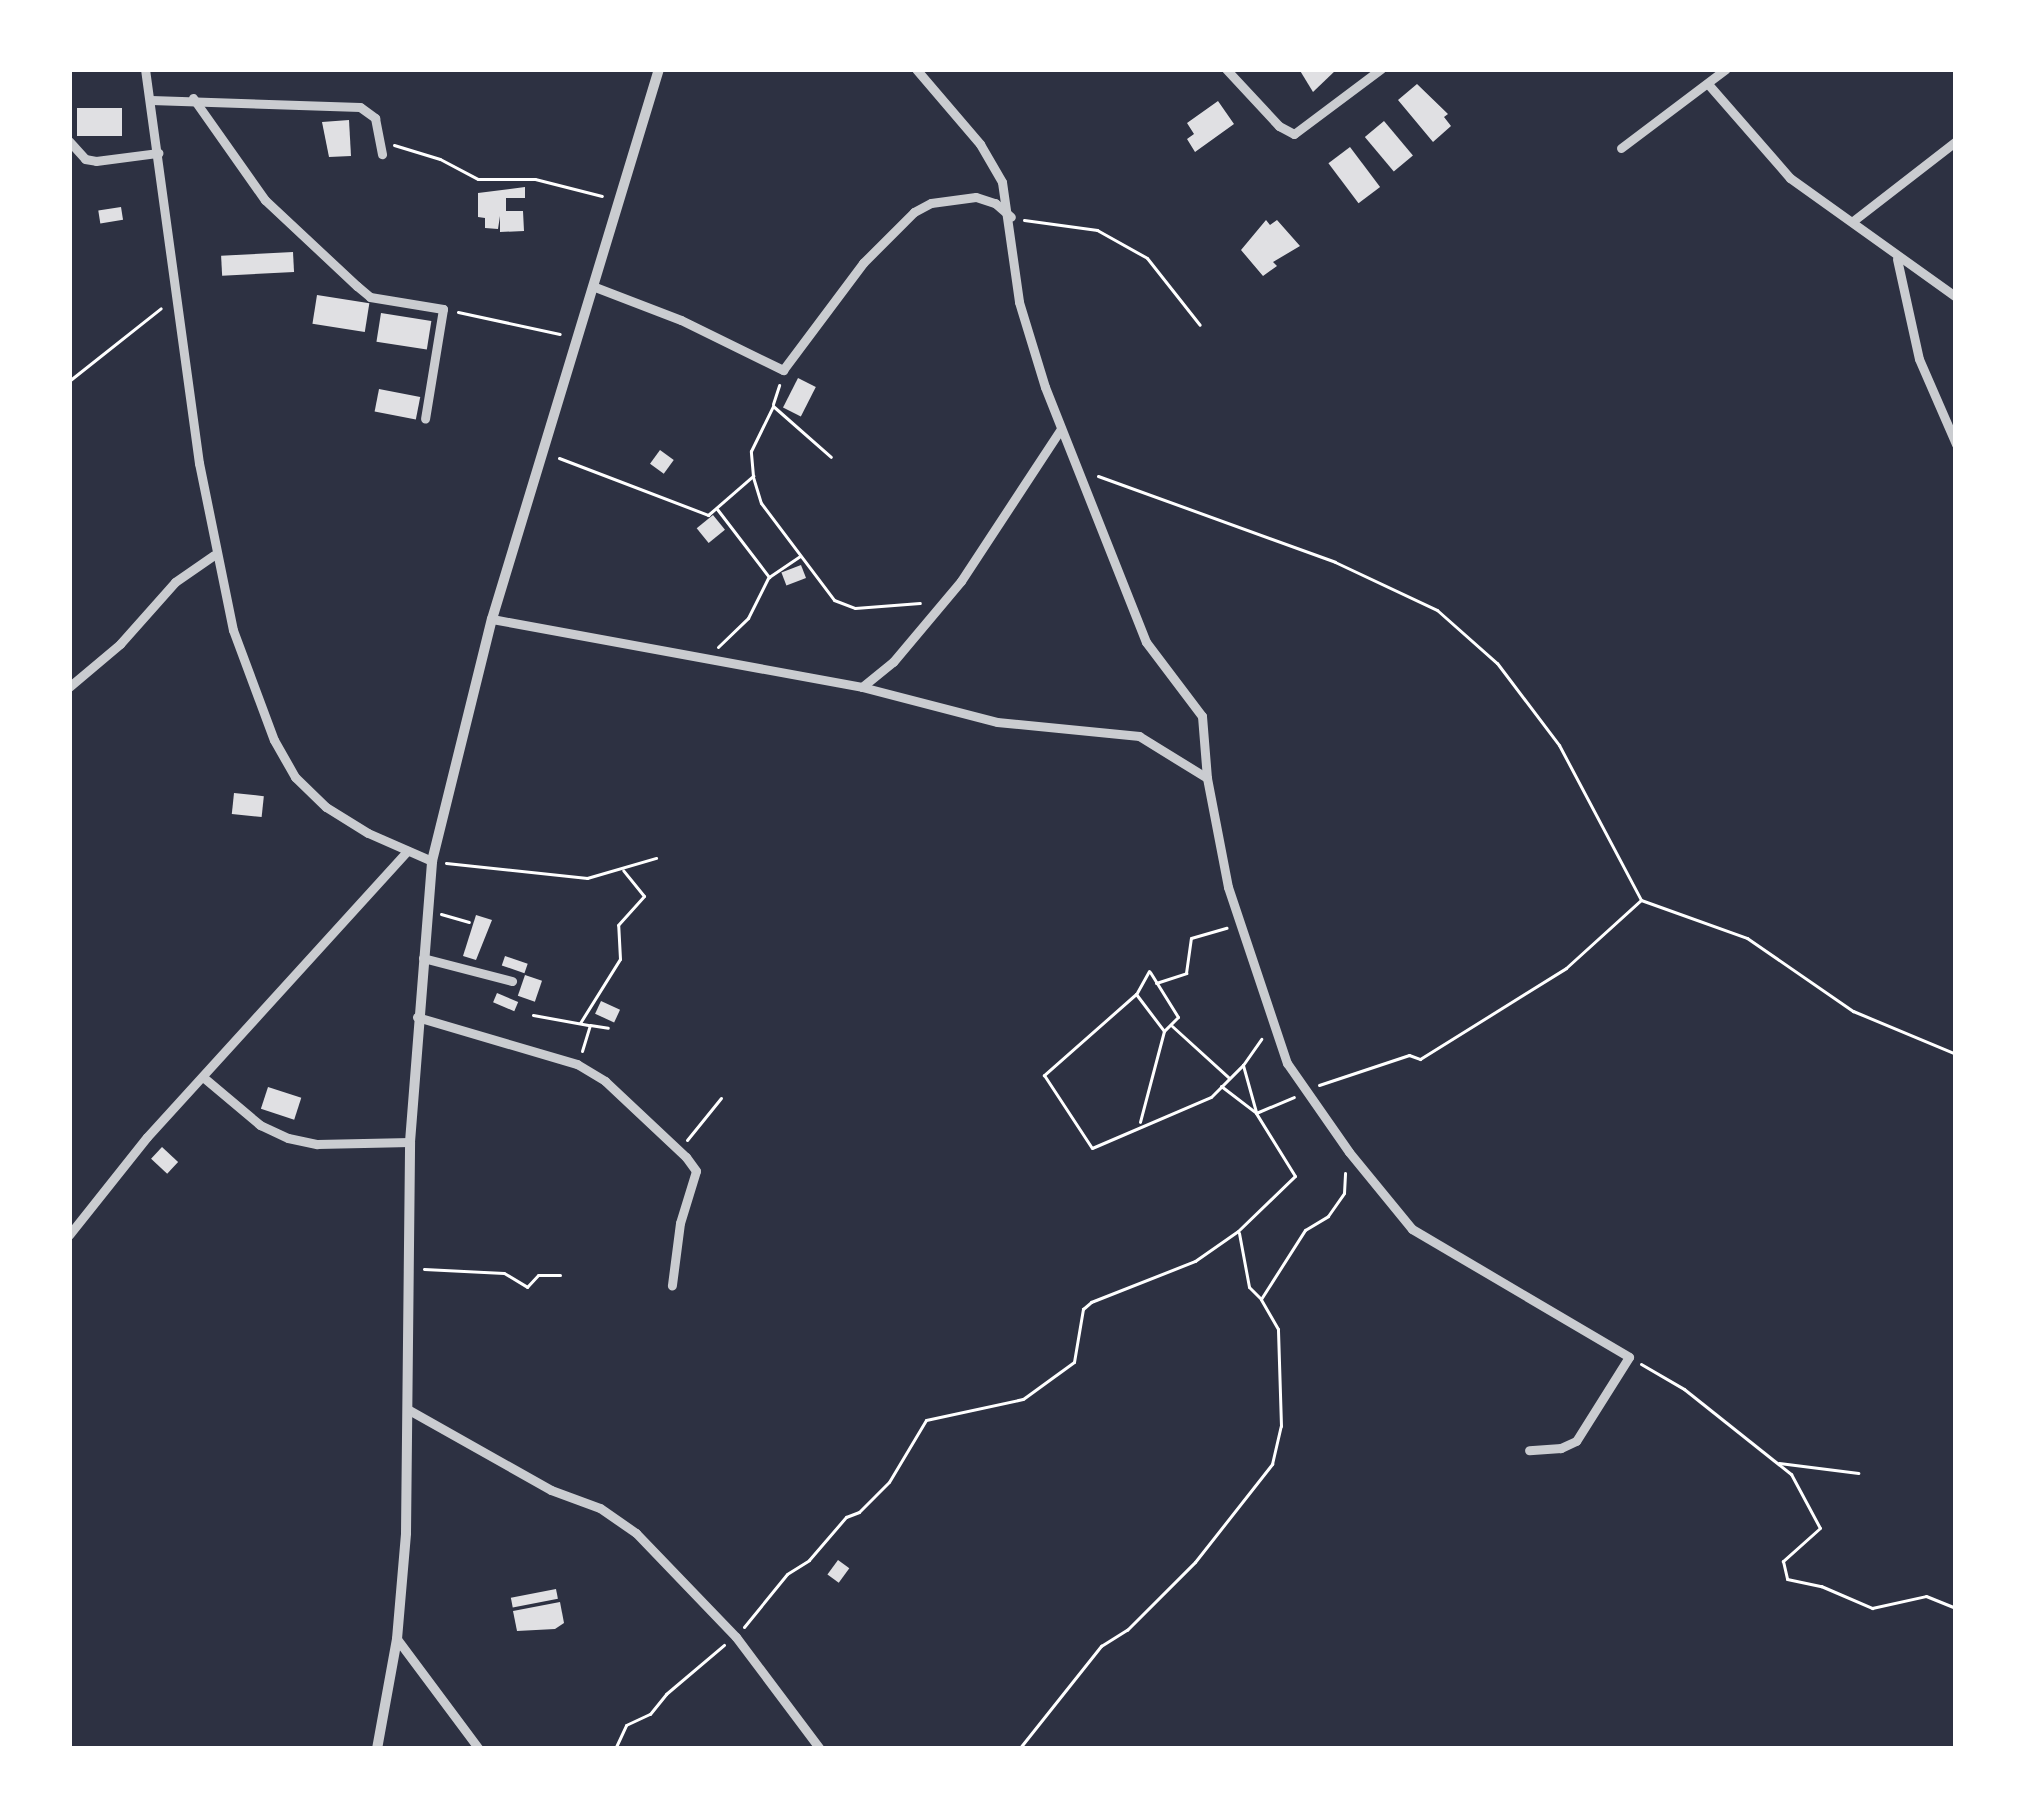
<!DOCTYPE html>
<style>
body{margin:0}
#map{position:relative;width:2025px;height:1818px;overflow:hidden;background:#2d3142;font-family:"DM Sans",sans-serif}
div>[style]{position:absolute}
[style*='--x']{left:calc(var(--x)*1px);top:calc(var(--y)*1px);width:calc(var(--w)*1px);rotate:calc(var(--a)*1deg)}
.building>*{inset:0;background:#e0e0e3;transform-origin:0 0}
.path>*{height:3px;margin:-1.5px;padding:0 1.5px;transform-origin:1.5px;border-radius:1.5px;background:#fff}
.minor>*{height:9px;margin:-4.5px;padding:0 4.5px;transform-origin:4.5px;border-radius:4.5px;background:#caccd0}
.tertiary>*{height:10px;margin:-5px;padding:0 5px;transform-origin:5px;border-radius:5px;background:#caccd0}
span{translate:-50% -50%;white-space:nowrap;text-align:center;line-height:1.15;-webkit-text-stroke:9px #fff;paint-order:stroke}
.frame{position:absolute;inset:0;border:72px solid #fff;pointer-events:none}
</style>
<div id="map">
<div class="building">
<i style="clip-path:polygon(1299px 69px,1337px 69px,1313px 92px)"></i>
<i style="clip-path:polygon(1417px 84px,1448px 114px,1444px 117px,1451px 126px,1433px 142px,1398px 100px)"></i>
<i style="clip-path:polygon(1218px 101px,1234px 124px,1195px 152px,1187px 139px,1194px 134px,1187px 123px)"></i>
<i style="left:77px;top:108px;width:45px;height:28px"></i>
<i style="clip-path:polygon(349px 120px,351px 156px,329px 157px,322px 122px)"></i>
<i style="left:1384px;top:121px;width:45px;height:25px;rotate:50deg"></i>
<i style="left:1350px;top:147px;width:50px;height:27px;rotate:53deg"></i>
<i style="clip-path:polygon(525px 187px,525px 198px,506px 198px,506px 211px,523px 211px,524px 231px,500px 232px,500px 216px,498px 229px,485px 228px,485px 218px,478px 217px,478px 193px)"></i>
<i style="left:121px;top:207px;width:13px;height:23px;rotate:81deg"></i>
<i style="clip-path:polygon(1266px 220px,1270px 225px,1277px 220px,1300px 246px,1273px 262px,1277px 266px,1263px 276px,1241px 250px)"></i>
<i style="left:293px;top:252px;width:20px;height:72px;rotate:87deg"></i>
<i style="left:317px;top:295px;width:53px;height:29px;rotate:9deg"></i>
<i style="left:381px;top:313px;width:51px;height:29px;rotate:9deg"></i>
<i style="left:798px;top:378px;width:20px;height:33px;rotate:27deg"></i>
<i style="left:379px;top:389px;width:42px;height:23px;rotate:11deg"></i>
<i style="left:660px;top:450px;width:17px;height:17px;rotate:36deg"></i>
<i style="left:713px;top:515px;width:19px;height:21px;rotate:51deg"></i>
<i style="left:801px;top:565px;width:14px;height:21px;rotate:69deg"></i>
<i style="left:234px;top:793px;width:30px;height:21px;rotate:6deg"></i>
<i style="clip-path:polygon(476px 915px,492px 920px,476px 960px,463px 956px)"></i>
<i style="left:505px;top:956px;width:24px;height:10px;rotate:19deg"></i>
<i style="left:525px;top:975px;width:18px;height:22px;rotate:19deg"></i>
<i style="left:497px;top:993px;width:23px;height:10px;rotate:23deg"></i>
<i style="left:601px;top:1001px;width:21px;height:14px;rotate:25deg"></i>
<i style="left:268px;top:1087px;width:35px;height:23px;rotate:18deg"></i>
<i style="left:162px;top:1147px;width:22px;height:16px;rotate:43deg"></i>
<i style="left:838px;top:1560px;width:14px;height:18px;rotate:36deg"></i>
<i style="left:556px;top:1589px;width:10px;height:46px;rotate:79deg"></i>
<i style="clip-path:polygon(560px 1602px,564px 1623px,555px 1629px,517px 1631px,513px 1611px)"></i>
</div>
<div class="path">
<i style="--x:394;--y:145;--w:48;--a:16.9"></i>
<i style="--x:440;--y:159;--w:43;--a:27.8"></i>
<i style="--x:478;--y:179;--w:57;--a:0"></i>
<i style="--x:535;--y:179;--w:69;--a:14.2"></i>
<i style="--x:1024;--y:220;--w:74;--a:7.8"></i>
<i style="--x:1097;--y:230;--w:57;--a:29.2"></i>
<i style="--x:1147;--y:258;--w:85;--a:51.7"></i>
<i style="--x:458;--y:312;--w:104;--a:12.2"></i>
<i style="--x:69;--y:381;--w:117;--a:-38.4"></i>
<i style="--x:773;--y:404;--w:20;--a:-72"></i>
<i style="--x:559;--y:458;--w:160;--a:20.9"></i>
<i style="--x:708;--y:515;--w:60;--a:-40.9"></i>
<i style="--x:753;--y:476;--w:25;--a:-95"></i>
<i style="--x:751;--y:451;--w:50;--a:-63.9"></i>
<i style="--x:773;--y:406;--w:77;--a:41.3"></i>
<i style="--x:1098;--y:476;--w:252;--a:19.9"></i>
<i style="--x:1335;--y:562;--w:113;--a:25.2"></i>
<i style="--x:1437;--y:610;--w:80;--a:41.5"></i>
<i style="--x:1497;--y:663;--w:103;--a:52.9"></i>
<i style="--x:1559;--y:745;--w:175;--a:62.1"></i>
<i style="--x:1641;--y:900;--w:113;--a:19.7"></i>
<i style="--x:1747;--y:938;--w:129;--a:34.6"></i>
<i style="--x:1853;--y:1011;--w:112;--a:22.7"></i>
<i style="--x:753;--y:477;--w:27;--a:73"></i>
<i style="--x:761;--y:503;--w:121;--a:53"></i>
<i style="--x:834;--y:600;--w:22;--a:21"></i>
<i style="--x:855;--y:608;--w:65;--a:-4.4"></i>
<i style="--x:717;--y:509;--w:86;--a:52.6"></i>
<i style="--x:769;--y:577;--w:37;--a:-34"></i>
<i style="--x:718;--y:647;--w:42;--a:-44"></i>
<i style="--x:748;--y:618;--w:45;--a:-63.4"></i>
<i style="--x:446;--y:863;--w:142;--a:6.1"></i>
<i style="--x:587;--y:878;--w:72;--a:-16.2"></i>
<i style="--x:441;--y:914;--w:29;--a:16"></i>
<i style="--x:1149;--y:971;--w:26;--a:119"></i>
<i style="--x:1136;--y:994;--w:123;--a:138.6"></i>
<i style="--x:1044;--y:1075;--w:87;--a:56.7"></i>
<i style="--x:1092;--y:1148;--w:129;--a:-23.2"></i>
<i style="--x:1211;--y:1097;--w:45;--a:-45"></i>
<i style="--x:1150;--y:972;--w:53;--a:58.1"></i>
<i style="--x:1178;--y:1017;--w:20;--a:135"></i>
<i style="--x:1156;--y:983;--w:32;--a:-18"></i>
<i style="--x:1186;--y:973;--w:35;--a:-82"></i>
<i style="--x:1191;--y:938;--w:37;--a:-16"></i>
<i style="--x:1136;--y:994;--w:46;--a:52.9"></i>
<i style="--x:1164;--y:1031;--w:94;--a:104.8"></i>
<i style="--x:533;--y:1015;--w:56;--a:10.3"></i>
<i style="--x:580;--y:1023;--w:75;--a:-58"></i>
<i style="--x:620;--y:959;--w:34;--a:-93"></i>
<i style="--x:618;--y:925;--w:39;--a:-48"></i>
<i style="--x:644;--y:896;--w:33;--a:-129"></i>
<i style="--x:1172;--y:1026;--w:76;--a:42.3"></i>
<i style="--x:582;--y:1051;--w:27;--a:-73"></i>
<i style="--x:590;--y:1025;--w:18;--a:9"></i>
<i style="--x:1319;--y:1085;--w:95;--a:-18.4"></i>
<i style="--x:1409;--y:1055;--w:12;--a:20"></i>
<i style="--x:1420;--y:1059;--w:172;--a:-31.9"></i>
<i style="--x:1566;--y:968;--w:101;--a:-42.2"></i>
<i style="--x:1221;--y:1086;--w:43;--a:37.4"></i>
<i style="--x:1256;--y:1112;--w:49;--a:-105.5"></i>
<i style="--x:1243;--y:1065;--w:32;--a:-55"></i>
<i style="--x:687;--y:1140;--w:54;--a:-51"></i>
<i style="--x:1239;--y:1233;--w:55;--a:79.5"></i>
<i style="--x:1249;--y:1287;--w:17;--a:45"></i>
<i style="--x:1261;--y:1299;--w:82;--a:-57.5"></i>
<i style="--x:1305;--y:1230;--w:27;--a:-31"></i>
<i style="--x:1328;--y:1216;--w:28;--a:-55"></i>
<i style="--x:1344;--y:1193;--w:20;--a:-87"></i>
<i style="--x:424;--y:1269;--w:80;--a:2.9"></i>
<i style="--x:504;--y:1273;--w:27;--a:31"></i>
<i style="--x:527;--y:1287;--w:16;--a:-47"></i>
<i style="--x:538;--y:1275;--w:22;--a:0"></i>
<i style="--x:1641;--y:1364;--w:50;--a:30.2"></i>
<i style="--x:1684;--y:1389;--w:137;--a:38.5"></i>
<i style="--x:1791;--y:1474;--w:61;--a:61.8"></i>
<i style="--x:1820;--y:1528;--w:50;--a:138.3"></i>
<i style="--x:1783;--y:1561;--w:18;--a:77"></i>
<i style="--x:1787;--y:1579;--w:35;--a:12"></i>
<i style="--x:1821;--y:1586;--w:56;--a:23.3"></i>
<i style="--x:1872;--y:1608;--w:55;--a:-12.5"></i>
<i style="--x:1926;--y:1596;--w:32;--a:22"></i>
<i style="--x:1779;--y:1463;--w:80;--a:7.2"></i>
<i style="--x:744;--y:1627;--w:68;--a:-50.9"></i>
<i style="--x:787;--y:1574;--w:26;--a:-32"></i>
<i style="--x:809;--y:1560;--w:57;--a:-49.3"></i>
<i style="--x:846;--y:1517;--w:14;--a:-21"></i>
<i style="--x:859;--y:1512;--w:42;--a:-45"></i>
<i style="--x:889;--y:1482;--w:72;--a:-59.2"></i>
<i style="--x:926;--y:1420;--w:99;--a:-12.2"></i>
<i style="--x:1023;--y:1399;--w:63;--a:-36"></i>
<i style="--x:1074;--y:1362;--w:54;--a:-80.4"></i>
<i style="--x:1083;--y:1309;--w:11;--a:-41"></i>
<i style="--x:1091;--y:1302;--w:112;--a:-21.5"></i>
<i style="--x:1195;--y:1261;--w:52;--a:-34.9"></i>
<i style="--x:1238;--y:1231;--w:79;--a:-44"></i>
<i style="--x:1295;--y:1176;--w:74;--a:-121.8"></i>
<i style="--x:1256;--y:1113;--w:41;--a:-22.8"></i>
<i style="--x:615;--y:1749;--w:26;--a:-65"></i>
<i style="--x:626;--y:1725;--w:26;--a:-25"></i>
<i style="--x:650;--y:1714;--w:26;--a:-51"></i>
<i style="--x:666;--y:1694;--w:76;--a:-40.2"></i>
<i style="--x:1019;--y:1749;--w:132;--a:-51.5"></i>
<i style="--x:1101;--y:1646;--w:31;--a:-32"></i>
<i style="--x:1127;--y:1630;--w:96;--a:-45"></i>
<i style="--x:1195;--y:1562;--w:125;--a:-51.8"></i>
<i style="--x:1272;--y:1464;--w:39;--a:-77"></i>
<i style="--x:1281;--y:1426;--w:97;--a:-91.8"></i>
<i style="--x:1278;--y:1329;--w:34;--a:-120"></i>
</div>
<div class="minor">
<i style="--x:145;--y:69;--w:398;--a:82.2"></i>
<i style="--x:199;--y:463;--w:170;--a:78.5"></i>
<i style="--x:233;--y:630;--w:117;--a:69.6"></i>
<i style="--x:274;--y:740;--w:43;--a:60.4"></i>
<i style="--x:295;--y:777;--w:43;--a:44.1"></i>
<i style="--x:326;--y:807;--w:49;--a:31.8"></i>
<i style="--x:368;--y:833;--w:70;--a:23.6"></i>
<i style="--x:916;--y:69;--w:99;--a:49.5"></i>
<i style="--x:980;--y:144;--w:44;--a:59.9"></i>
<i style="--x:1002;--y:182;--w:121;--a:81.9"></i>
<i style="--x:1019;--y:302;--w:89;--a:73"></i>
<i style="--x:1045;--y:387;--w:274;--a:68.4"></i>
<i style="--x:1146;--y:642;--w:93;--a:52.9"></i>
<i style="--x:1202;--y:716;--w:62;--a:85.4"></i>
<i style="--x:1207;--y:778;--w:111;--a:79.1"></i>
<i style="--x:1228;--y:887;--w:186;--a:71.5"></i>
<i style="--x:1287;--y:1063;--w:108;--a:55.1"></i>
<i style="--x:1349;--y:1152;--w:99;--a:50.7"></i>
<i style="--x:1412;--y:1229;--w:252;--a:30.5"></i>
<i style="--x:1629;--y:1357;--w:99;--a:122.2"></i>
<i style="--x:1576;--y:1441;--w:17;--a:155"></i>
<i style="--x:1561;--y:1448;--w:32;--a:176"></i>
<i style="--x:1226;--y:69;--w:78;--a:47.1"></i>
<i style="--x:1279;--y:126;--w:17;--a:28"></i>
<i style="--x:1294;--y:134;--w:109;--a:-36.8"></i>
<i style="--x:1708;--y:84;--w:125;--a:48.9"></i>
<i style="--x:1790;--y:178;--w:204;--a:35.6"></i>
<i style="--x:193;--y:98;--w:125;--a:54.8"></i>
<i style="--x:265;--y:200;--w:126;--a:43.1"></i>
<i style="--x:357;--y:286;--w:17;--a:40"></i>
<i style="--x:370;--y:297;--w:74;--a:9.3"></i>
<i style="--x:443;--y:309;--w:111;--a:99.3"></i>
<i style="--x:151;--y:100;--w:209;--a:1.9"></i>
<i style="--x:360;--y:107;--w:19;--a:36"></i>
<i style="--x:375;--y:118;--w:37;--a:79"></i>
<i style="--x:69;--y:141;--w:24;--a:48"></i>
<i style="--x:85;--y:159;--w:11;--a:10"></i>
<i style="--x:96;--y:161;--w:63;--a:-7.4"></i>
<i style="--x:1621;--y:148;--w:131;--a:-37"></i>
<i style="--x:1853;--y:221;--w:130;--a:-37.8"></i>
<i style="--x:1897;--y:259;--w:102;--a:77.6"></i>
<i style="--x:1919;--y:359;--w:93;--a:66.5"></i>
<i style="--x:595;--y:287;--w:92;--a:21"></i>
<i style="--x:681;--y:320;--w:114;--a:26.1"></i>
<i style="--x:783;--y:370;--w:134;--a:-53.2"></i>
<i style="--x:863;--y:263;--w:72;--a:-45"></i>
<i style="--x:914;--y:212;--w:19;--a:-28"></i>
<i style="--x:931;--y:203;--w:45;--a:-7.6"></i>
<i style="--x:976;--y:197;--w:20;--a:18"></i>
<i style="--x:995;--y:203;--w:21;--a:41"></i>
<i style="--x:492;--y:619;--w:376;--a:10.4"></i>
<i style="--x:862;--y:687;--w:139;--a:14.5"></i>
<i style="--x:997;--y:722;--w:143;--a:5.6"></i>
<i style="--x:1139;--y:736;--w:80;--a:31.7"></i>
<i style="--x:69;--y:687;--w:67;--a:-40.1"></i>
<i style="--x:120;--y:644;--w:83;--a:-48.4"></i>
<i style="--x:175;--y:582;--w:47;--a:-34.7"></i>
<i style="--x:862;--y:687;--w:40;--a:-39"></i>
<i style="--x:893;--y:662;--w:106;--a:-50"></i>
<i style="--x:961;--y:581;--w:182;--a:-56.7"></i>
<i style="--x:423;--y:958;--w:92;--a:14.5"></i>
<i style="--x:417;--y:1017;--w:167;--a:16.4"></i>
<i style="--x:577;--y:1064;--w:33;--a:31"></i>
<i style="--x:605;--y:1081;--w:111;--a:43.2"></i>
<i style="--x:686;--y:1157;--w:17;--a:54"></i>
<i style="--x:696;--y:1171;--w:54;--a:107.1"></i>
<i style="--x:680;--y:1223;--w:63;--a:97.4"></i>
<i style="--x:203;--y:1077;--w:75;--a:40.1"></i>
<i style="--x:260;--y:1125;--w:31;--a:25"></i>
<i style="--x:288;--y:1138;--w:30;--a:12"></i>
<i style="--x:317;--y:1144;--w:93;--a:-1.2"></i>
<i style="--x:69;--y:1235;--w:125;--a:-51.5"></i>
<i style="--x:147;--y:1137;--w:387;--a:-47.7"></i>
<i style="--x:409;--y:1410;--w:163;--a:29.4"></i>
<i style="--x:551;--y:1490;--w:52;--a:20.2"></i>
<i style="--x:600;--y:1508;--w:44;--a:34.8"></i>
<i style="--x:636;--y:1533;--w:144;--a:46.1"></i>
<i style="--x:736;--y:1637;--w:140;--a:53.1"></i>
<i style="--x:397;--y:1639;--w:137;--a:53.3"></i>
</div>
<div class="tertiary">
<i style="--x:377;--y:1749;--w:112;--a:-79.7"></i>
<i style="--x:397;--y:1639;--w:106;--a:-85.1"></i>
<i style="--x:406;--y:1533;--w:391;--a:-89.4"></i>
<i style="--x:410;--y:1142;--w:282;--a:-85.5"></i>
<i style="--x:432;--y:861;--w:249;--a:-76.1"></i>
<i style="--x:492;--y:619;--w:575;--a:-73.11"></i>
</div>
<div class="frame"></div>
</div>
